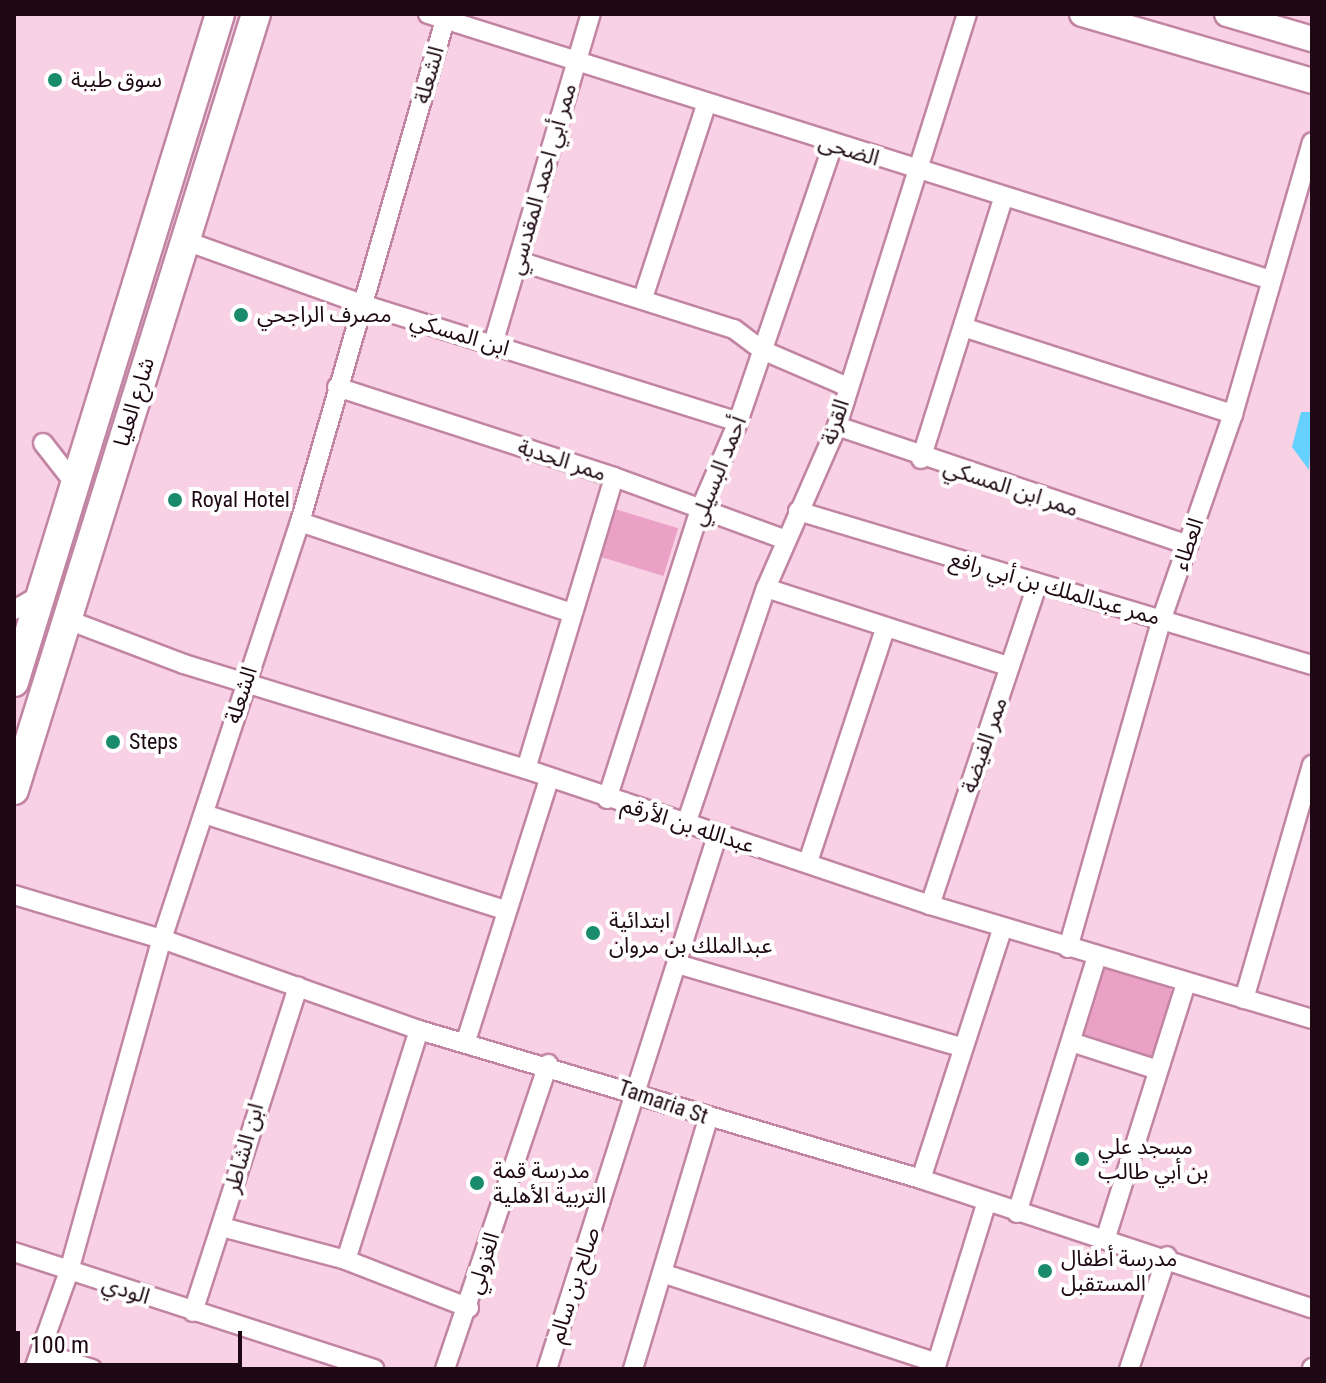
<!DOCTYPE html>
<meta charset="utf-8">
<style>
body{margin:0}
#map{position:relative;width:1326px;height:1383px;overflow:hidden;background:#f9d1e4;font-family:"Roboto Condensed","Noto Sans Arabic",sans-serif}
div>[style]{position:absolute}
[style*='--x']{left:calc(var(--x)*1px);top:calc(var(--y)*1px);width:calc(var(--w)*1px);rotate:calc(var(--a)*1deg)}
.green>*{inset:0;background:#eaa1c5;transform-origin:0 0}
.water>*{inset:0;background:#64d1fe}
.roads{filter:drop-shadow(2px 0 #c185a3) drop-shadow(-2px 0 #c185a3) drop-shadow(0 2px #c185a3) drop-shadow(0 -2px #c185a3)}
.street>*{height:18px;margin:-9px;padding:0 9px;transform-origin:9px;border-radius:9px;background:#fff}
.secondary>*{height:24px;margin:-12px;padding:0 12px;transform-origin:12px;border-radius:12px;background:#fff}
.primary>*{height:28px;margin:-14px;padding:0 14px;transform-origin:14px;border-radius:14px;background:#fff}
.dots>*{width:22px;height:22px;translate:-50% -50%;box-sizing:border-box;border:4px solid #fff;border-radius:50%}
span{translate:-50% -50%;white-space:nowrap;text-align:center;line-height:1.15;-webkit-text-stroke:8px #fff;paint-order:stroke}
.street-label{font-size:22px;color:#1d0813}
.poi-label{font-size:22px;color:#1d0813}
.left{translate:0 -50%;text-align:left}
.frame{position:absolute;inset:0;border:16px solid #1d0813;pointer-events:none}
.scale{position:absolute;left:16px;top:1331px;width:226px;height:36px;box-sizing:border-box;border:4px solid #1d0813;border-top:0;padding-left:10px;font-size:24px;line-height:28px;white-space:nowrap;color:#1d0813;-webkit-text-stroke:6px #fff;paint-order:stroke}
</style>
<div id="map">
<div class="green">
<i style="left:615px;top:509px;width:66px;height:50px;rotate:17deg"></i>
<i style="clip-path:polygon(1101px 965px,1170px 987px,1174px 998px,1155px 1058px,1079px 1033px)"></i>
</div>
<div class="water">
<i style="clip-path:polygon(1301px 412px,1312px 412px,1309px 470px,1292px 447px)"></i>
</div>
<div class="roads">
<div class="street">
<i style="--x:428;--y:14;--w:884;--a:17.51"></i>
<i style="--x:183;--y:240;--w:190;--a:19.7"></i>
<i style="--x:362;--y:304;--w:394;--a:17.4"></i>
<i style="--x:519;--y:261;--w:225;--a:17.6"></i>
<i style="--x:734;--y:329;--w:35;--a:37"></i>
<i style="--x:762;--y:350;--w:94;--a:23.3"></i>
<i style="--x:643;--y:298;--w:203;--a:-71.9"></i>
<i style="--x:963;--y:327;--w:284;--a:17.9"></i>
<i style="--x:493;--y:344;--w:344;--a:-73.5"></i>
<i style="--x:337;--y:387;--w:291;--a:18"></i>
<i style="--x:614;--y:477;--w:183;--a:20.1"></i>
<i style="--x:837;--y:426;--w:371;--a:18.7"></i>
<i style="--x:43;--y:443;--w:52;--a:52"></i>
<i style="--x:921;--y:459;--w:273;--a:-72.5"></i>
<i style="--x:798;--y:511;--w:537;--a:16.68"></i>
<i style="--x:300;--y:522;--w:284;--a:18.5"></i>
<i style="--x:766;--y:588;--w:256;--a:17.9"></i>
<i style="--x:14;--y:610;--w:30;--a:-30"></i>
<i style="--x:68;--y:620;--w:124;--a:20.8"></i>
<i style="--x:184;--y:664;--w:358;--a:17.1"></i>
<i style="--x:526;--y:769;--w:426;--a:18.6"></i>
<i style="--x:930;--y:905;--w:399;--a:16.6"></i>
<i style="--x:526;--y:769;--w:305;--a:-73.2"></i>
<i style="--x:607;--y:799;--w:301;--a:-72.2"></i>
<i style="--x:699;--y:512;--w:98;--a:-66.6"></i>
<i style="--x:738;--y:422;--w:293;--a:-71.1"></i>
<i style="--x:204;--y:814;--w:316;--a:17.7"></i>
<i style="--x:686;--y:824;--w:249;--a:-71.3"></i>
<i style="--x:766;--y:588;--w:177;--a:-66.3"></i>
<i style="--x:837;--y:426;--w:432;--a:-72.5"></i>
<i style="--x:808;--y:862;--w:245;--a:-71.7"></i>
<i style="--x:14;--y:895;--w:154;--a:16.6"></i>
<i style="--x:162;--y:939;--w:273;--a:19.5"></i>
<i style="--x:419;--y:1030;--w:524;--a:16.53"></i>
<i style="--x:921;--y:1179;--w:412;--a:18.3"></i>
<i style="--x:930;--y:905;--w:336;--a:-71.5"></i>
<i style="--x:1068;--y:948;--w:343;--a:-74.1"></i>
<i style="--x:1162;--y:618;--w:216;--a:-70.8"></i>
<i style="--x:1233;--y:414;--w:283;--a:-73.8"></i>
<i style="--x:677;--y:964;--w:295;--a:16.3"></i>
<i style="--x:1244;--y:999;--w:244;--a:-73.8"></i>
<i style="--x:466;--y:1041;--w:275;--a:-72.4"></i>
<i style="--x:1071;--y:1042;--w:91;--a:17.8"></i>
<i style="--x:921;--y:1179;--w:265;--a:-72"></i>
<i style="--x:1017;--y:1213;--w:269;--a:-72.7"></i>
<i style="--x:222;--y:1227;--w:128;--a:14.9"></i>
<i style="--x:346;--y:1260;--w:132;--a:21.3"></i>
<i style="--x:1106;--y:1237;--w:266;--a:-72.5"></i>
<i style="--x:14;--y:1252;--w:379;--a:18"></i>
<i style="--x:346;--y:1260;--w:241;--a:-72.4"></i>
<i style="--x:662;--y:1273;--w:289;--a:18.1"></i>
<i style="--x:193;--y:1312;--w:342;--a:-72.1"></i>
<i style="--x:40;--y:1352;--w:55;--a:18.1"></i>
<i style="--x:34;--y:1369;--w:104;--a:-70.3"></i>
<i style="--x:69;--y:1271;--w:345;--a:-74.4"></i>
<i style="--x:162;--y:939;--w:439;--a:-71.7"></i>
<i style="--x:300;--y:522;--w:523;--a:-73.89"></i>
<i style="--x:445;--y:1369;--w:322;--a:-71.3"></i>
<i style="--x:547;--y:1369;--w:559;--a:-72.31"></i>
<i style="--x:633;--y:1369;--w:261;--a:-73.3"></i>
<i style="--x:935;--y:1369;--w:173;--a:-72.8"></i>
<i style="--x:1129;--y:1369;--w:119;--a:-71.4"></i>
<i style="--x:1312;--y:1369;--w:1;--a:-90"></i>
</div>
<div class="secondary">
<i style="--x:1082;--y:14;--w:240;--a:16.2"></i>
<i style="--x:1227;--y:14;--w:89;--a:16.4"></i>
</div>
<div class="primary">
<i style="--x:14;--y:682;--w:699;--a:-72.86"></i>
<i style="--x:14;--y:790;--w:813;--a:-72.68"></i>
</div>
</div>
<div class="dots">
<i style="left:55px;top:80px;background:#1a8b6b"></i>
<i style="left:241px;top:315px;background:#1a8b6b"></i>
<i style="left:175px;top:500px;background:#1a8b6b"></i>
<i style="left:113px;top:742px;background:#1a8b6b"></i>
<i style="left:593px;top:933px;background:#1a8b6b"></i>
<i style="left:1082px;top:1159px;background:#1a8b6b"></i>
<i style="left:477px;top:1183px;background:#1a8b6b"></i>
<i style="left:1045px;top:1271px;background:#1a8b6b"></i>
</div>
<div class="street-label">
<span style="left:429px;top:75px;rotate:-74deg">الشعلة</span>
<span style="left:849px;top:150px;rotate:17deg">الضحى</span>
<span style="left:542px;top:179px;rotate:-74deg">ممر أبي احمد المقدسي</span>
<span style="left:460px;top:334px;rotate:17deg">ابن المسكي</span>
<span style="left:134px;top:402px;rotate:-73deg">شارع العليا</span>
<span style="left:835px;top:422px;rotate:-71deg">القرنة</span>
<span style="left:562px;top:460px;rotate:18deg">ممر الحدبة</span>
<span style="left:718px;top:471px;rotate:-68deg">أحمد البسيلي</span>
<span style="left:1011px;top:488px;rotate:18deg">ممر ابن المسكي</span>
<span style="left:1188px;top:544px;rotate:-71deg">العطاء</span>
<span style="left:1055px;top:588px;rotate:16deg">ممر عبدالملك بن أبي رافع</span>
<span style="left:241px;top:695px;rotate:-72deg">الشعلة</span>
<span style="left:984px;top:745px;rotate:-71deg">ممر الفيضة</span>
<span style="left:688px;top:825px;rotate:18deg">عبدالله بن الأرقم</span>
<span style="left:663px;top:1102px;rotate:19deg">Tamaria St</span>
<span style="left:244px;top:1148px;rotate:-74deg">ابن الشاطر</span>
<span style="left:483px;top:1263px;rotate:-72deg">الغزولي</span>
<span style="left:574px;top:1285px;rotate:-72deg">صالح بن سالم</span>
<span style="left:126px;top:1290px;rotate:18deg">الودي</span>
</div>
<div class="poi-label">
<span class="left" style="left:71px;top:80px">سوق طيبة</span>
<span class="left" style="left:257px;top:315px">مصرف الراجحي</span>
<span class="left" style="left:191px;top:500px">Royal Hotel</span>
<span class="left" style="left:129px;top:742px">Steps</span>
<span class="left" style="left:609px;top:933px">ابتدائية<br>عبدالملك بن مروان</span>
<span class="left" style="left:1098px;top:1159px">مسجد علي<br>بن أبي طالب</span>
<span class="left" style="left:493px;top:1183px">مدرسة قمة<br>التربية الأهلية</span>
<span class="left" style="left:1061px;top:1271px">مدرسة أطفال<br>المستقبل</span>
</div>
<div class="frame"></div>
<div class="scale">100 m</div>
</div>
